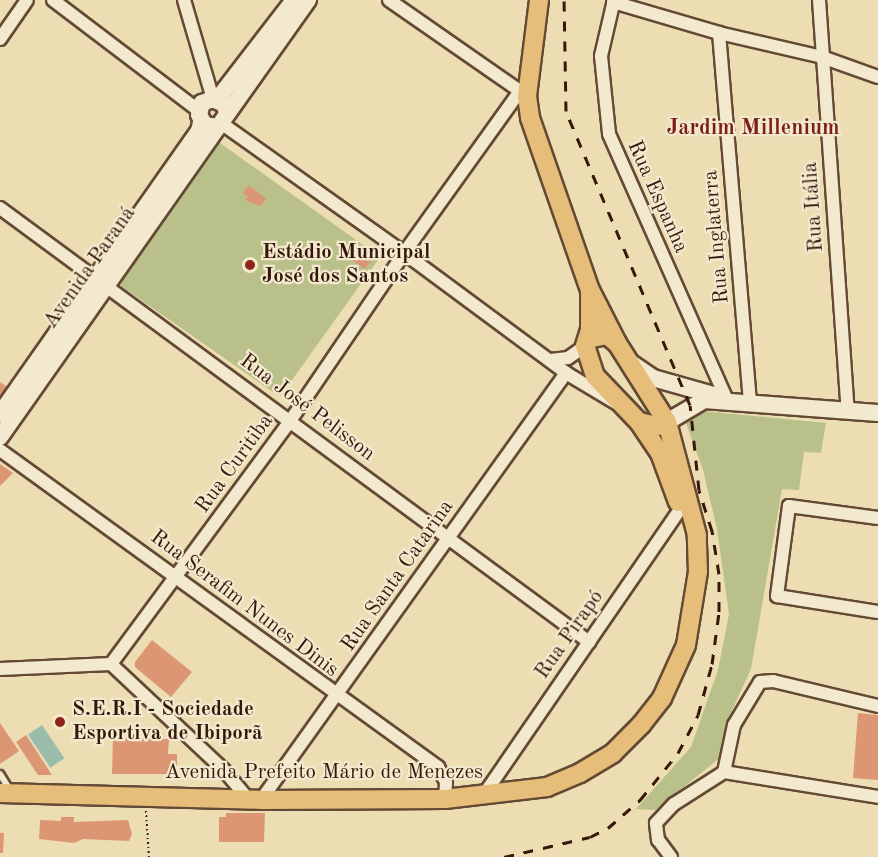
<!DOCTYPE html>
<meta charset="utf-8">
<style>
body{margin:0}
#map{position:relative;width:878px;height:857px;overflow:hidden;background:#ecddb3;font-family:"Old Standard TT",serif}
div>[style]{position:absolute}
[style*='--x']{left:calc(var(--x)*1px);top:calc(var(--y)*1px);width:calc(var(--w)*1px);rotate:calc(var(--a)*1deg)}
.green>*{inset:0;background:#bac08a}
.water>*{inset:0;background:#99bcab;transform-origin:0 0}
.building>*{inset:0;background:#dd9673;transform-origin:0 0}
.path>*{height:2px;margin-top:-1px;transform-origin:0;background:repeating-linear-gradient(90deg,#36180b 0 1.5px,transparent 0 4.5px)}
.roads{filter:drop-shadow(2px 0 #644935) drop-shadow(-2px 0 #644935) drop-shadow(0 2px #644935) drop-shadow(0 -2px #644935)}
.lane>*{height:6px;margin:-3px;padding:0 3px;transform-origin:3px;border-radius:3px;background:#f3e9ce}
.street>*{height:12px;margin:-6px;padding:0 6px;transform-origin:6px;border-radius:6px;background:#f3e9ce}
.secondary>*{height:16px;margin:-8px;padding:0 8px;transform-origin:8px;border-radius:8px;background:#f3e9ce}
.primary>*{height:18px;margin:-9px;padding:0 9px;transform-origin:9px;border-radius:9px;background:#e6be7a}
.rail>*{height:3px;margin-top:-1.5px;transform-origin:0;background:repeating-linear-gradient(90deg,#36180b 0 10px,transparent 0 20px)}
.dots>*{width:16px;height:16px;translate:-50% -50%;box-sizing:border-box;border:3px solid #f3e9ce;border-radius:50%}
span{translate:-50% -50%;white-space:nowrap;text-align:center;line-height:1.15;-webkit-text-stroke:4.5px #f3e9ce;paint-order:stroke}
.street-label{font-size:21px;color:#36180b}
.poi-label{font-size:21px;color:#36180b;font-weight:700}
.left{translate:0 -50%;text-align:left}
.neighbourhood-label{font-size:22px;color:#7a1f14;font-weight:700}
</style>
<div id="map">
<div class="green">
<i style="clip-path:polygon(220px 143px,380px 257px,282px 394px,277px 395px,121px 286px,121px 273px,212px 144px)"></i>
<i style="clip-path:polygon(681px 409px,826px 423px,821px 453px,804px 452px,799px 490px,782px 489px,751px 669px,729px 717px,721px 757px,655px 810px,636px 809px,691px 747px,718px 670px,729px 614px,717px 529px,703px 470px)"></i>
</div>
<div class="water">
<i style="left:42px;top:725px;width:40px;height:17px;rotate:56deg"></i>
</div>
<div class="building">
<i style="clip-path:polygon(249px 185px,266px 199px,260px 206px,245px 200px,248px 197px,243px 193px)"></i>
<i style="left:359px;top:248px;width:17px;height:14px;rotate:36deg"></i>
<i style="clip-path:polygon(0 382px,12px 390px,0 408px)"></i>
<i style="clip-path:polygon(0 464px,13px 473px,0 486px)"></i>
<i style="clip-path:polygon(152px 640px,192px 672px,171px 697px,135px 667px,135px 662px)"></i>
<i style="clip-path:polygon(858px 713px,878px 715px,878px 780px,853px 778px)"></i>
<i style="clip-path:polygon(0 723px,19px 751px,0 764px)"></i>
<i style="clip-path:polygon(26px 735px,52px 775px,38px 775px,16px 742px)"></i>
<i style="clip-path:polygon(113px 738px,169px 739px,168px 754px,177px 754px,177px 774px,112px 774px)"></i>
<i style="clip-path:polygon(226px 813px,265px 813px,264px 842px,219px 842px,219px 817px,226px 817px)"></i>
<i style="clip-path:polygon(61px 817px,74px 817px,74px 822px,128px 820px,132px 834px,129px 841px,83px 839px,74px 843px,39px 839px,40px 820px,61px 821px)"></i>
<i style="clip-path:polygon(0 833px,4px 833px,3px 853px,0 853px)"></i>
</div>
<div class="path">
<i style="--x:146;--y:811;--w:46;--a:86.3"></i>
</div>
<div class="roads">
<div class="lane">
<i style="--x:0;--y:774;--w:19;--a:58"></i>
</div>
<div class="street">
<i style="--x:53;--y:0;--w:183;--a:37.2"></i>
<i style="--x:184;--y:0;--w:103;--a:73.7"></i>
<i style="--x:389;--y:0;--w:160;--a:34.8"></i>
<i style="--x:614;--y:0;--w:57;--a:103.1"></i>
<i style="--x:601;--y:56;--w:78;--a:84.1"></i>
<i style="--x:609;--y:134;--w:291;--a:66.1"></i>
<i style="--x:819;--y:0;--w:411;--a:86"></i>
<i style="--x:613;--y:2;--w:110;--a:16.3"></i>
<i style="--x:719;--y:33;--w:106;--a:13.1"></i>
<i style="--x:822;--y:57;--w:59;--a:19.7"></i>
<i style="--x:719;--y:33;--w:370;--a:85.2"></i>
<i style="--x:0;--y:39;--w:47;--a:-55.3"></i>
<i style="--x:527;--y:96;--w:9;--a:-144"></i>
<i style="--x:520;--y:91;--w:199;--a:125.6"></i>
<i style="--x:404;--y:253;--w:202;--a:36.5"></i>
<i style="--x:566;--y:373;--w:58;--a:31"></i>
<i style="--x:0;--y:208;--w:732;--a:36.38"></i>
<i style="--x:551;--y:360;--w:17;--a:-7"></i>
<i style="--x:568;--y:358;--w:21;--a:-35"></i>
<i style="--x:0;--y:450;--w:541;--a:35.89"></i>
<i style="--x:438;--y:767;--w:17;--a:62"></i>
<i style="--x:446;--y:782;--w:17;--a:93"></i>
<i style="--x:878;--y:518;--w:90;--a:-172.3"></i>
<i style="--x:789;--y:506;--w:91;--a:97.6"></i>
<i style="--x:777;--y:596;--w:102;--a:9"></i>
<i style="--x:111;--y:664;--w:302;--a:-53.6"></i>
<i style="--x:290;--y:421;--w:203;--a:-55.8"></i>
<i style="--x:404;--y:253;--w:224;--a:-144.6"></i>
<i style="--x:0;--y:669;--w:111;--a:-2.6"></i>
<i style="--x:111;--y:664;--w:154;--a:43.2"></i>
<i style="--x:223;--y:769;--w:40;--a:50"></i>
<i style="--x:724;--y:772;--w:156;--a:9.2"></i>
<i style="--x:483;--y:796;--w:362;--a:-55.5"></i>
<i style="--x:261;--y:800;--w:525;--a:-54.46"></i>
<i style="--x:671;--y:857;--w:21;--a:-127"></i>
<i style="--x:658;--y:840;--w:17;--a:-97"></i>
<i style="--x:656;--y:823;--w:26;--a:-47"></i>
<i style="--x:674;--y:804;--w:59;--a:-32.6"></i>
<i style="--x:724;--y:772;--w:48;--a:-78"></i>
<i style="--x:734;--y:725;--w:50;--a:-58.8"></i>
<i style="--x:760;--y:682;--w:13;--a:-4"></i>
<i style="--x:773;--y:681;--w:108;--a:13.4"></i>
</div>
<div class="secondary">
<i style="--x:217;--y:100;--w:126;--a:-52.4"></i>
<i style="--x:227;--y:112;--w:9;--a:-111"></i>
<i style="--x:224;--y:104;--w:12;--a:-156"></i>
<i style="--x:213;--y:99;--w:12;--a:160"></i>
<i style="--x:202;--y:103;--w:12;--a:104"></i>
<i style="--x:199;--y:115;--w:12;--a:59"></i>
<i style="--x:205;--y:125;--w:13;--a:9"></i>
<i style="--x:218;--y:127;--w:156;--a:-54.7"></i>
<i style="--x:631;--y:363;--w:27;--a:34"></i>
<i style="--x:653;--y:378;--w:70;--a:15.8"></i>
<i style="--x:0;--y:414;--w:346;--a:-54.9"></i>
<i style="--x:199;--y:131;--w:9;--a:-77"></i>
<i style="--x:667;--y:422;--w:43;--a:-30.7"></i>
<i style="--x:704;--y:400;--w:174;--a:4.3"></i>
<i style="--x:0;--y:437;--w:379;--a:-54.9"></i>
</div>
<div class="primary">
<i style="--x:539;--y:0;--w:97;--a:97.1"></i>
<i style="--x:527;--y:96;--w:22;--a:82"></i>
<i style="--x:530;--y:118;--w:182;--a:70.8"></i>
<i style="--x:590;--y:290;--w:59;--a:63"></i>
<i style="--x:588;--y:339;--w:19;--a:-12"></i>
<i style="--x:607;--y:335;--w:13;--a:39"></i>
<i style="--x:617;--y:343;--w:93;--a:57.7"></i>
<i style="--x:667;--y:422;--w:11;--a:158"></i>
<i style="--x:657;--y:426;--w:18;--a:-167"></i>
<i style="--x:639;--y:422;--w:64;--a:-133.7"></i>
<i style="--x:595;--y:376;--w:32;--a:-108"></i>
<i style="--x:585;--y:346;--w:17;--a:-73"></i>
<i style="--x:590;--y:330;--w:38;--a:-90"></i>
<i style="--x:639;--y:422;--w:37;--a:56"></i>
<i style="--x:660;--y:453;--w:52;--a:69.8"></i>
<i style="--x:0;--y:793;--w:261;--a:1.5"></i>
<i style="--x:261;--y:800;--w:184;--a:-0.3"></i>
<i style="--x:445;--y:799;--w:103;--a:-6.7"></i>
<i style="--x:547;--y:787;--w:36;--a:-23"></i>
<i style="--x:580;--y:773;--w:39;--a:-31"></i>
<i style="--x:613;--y:753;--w:40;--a:-45"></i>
<i style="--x:641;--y:725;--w:34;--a:-52"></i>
<i style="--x:662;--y:698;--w:58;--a:-65.6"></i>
<i style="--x:686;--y:645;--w:74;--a:-80.7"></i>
<i style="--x:698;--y:572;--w:37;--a:-92"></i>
<i style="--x:697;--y:535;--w:117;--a:-104.9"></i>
</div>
</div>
<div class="rail">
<i style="--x:504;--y:857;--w:88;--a:-13.1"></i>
<i style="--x:590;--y:837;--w:20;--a:-27"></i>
<i style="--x:608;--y:828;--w:43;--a:-41.2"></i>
<i style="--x:640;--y:800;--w:60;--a:-51"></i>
<i style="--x:678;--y:753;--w:43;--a:-62.2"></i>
<i style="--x:698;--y:715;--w:53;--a:-74.6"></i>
<i style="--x:712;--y:664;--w:52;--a:-82.3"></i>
<i style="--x:719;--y:612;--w:38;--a:-90"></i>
<i style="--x:719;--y:574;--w:44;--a:-99.2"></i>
<i style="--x:712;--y:531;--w:43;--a:-107.6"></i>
<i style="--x:699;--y:490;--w:85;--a:-96"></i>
<i style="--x:690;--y:405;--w:319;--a:-112.9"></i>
<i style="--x:566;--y:111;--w:111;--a:-91"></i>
</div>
<div class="dots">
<i style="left:250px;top:265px;background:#8f2418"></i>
<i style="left:60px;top:722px;background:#8f2418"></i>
</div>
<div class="street-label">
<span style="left:657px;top:197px;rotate:66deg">Rua Espanha</span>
<span style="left:814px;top:207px;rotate:-94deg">Rua Itália</span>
<span style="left:717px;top:237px;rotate:-95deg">Rua Inglaterra</span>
<span style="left:90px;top:268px;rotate:-55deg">Avenida Paraná</span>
<span style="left:307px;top:408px;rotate:37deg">Rua José Pelisson</span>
<span style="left:235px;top:464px;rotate:-54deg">Rua Curitiba</span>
<span style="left:398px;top:576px;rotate:-55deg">Rua Santa Catarina</span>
<span style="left:244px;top:604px;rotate:37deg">Rua Serafim Nunes Dinis</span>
<span style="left:570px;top:635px;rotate:-55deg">Rua Pirapó</span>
<span style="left:324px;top:773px">Avenida Prefeito Mário de Menezes</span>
</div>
<div class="poi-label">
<span class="left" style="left:262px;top:265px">Estádio Municipal<br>José dos Santos</span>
<span class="left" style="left:72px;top:722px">S.E.R.I - Sociedade<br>Esportiva de Ibiporã</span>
</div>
<div class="neighbourhood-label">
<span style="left:753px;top:129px">Jardim Millenium</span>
</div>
</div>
